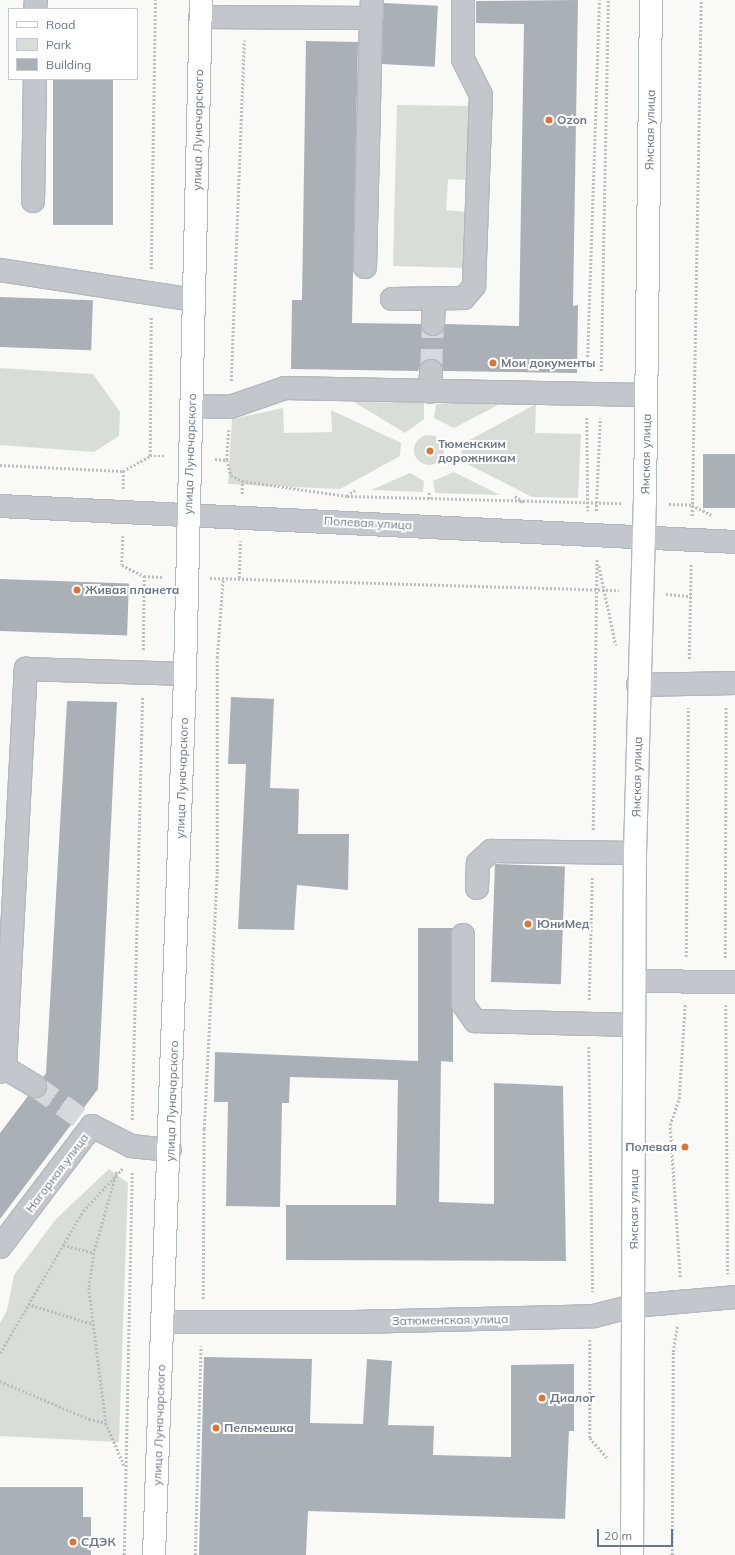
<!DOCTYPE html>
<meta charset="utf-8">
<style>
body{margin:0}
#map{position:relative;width:735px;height:1555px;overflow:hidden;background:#f9f9f7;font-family:Mulish,sans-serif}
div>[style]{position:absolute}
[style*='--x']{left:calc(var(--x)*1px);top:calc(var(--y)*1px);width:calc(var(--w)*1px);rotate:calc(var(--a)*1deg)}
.green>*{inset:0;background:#d8ded7}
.round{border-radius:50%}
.building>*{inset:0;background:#abb0b7;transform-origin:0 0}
.minor-tunnel>*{height:22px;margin-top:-11px;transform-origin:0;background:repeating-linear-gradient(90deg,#d6d8db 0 22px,transparent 0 33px)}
.path>*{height:2.5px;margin-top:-1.25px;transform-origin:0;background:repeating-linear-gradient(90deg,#bbbdc0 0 2px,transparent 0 4px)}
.roads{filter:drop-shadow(1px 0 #b4b8bd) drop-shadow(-1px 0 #b4b8bd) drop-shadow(0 1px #b4b8bd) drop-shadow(0 -1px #b4b8bd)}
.minor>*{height:22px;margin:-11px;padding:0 11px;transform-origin:11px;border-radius:11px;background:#c3c6ca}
.major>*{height:22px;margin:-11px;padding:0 11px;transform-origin:11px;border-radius:11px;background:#fff}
.dots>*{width:11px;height:11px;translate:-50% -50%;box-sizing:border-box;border:2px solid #fff;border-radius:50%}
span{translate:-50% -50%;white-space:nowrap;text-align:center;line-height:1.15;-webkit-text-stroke:4px #fff;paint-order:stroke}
.poi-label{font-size:12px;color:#6b7686;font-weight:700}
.left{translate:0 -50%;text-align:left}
.right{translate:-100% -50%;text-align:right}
.street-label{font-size:12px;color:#6b7686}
.legend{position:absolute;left:8px;top:8px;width:130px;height:72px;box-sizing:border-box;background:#fff;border:1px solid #c4c8cf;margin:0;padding:5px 7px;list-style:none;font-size:12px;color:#6b7686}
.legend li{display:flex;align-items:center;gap:8px;height:20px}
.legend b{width:20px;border:1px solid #c4c8cf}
.scale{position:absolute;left:597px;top:1529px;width:76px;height:18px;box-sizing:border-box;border:2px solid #6b7686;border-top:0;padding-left:5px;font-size:12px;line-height:14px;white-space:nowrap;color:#6b7686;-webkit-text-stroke:3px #fff;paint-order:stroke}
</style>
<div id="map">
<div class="green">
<i style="clip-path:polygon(397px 105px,469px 106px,467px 180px,448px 179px,446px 210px,465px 212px,466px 268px,393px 266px)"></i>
<i style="clip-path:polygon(0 368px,93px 374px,120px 412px,119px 436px,94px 452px,0 445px)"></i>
<i style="clip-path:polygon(354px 402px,424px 403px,424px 419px,405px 433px)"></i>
<i style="clip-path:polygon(436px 404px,500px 404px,454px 428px,434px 418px)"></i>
<i style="clip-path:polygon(536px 404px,535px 433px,581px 434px,578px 498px,532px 497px,461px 461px,462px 444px)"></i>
<i style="clip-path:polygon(283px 408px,284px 433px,332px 432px,331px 410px,401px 443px,400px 456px,340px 489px,228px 484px,232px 419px)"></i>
<i class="round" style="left:414px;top:435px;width:30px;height:30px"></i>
<i style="clip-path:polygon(454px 472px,500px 495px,435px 493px,433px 481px)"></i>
<i style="clip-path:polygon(410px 473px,424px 481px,423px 492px,371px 490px)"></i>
<i style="clip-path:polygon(109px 1169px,128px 1183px,119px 1442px,0 1436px,0 1323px,7px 1310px,14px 1275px,56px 1219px)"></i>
</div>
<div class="building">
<i style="clip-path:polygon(578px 0,573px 306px,578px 305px,577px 373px,443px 371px,438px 361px,431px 359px,421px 364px,418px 371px,291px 369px,292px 300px,302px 300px,306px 41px,358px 42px,352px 323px,421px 324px,426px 334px,433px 336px,443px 331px,445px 324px,519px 326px,524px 24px,476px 23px,476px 1px)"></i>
<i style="left:384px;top:3px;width:54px;height:61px;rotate:3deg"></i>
<i style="left:53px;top:79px;width:60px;height:146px"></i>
<i style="left:0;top:297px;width:93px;height:50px;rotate:2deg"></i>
<i style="left:703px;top:454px;width:32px;height:54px"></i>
<i style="left:0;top:579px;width:129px;height:52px;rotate:2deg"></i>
<i style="clip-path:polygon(231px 697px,274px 699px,270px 788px,299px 789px,298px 834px,349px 834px,348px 890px,297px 885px,294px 930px,238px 929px,246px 764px,228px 764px)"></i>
<i style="clip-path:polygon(67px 701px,117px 702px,98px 1089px,0 1219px,0 1133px,28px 1096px,41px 1097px,47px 1087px,43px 1077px,46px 1073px)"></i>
<i style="left:495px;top:864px;width:70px;height:118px;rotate:2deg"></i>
<i style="clip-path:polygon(418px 928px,453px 928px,453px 1062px,441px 1061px,439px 1202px,494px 1204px,494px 1083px,563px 1086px,566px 1261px,286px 1260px,286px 1205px,396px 1205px,398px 1080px,290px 1077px,289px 1103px,282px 1103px,280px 1207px,226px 1206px,228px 1102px,214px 1102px,215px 1052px,418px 1061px)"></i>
<i style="clip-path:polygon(204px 1357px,312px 1359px,310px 1423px,363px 1424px,367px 1359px,392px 1361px,388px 1425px,434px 1426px,433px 1455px,511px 1457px,511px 1365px,574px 1364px,574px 1431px,569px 1431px,565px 1519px,308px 1511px,306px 1555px,199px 1555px)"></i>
<i style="clip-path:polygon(0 1487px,83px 1487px,83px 1517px,91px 1517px,91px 1555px,0 1555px)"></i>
</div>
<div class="minor-tunnel">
<i style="--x:431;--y:371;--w:47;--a:-87.6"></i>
<i style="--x:35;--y:1086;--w:54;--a:35.2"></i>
</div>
<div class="path">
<i style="--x:151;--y:269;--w:269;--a:-89.1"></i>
<i style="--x:587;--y:369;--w:369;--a:-88.1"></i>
<i style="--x:601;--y:371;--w:371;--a:-88.9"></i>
<i style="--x:231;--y:381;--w:341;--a:-87.8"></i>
<i style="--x:587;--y:418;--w:93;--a:89.4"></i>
<i style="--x:229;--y:430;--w:30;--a:94"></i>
<i style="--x:227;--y:460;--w:16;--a:75"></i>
<i style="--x:231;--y:475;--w:13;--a:29"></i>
<i style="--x:242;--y:481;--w:106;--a:8.1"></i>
<i style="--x:347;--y:496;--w:275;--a:1.5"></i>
<i style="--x:150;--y:456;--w:16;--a:0"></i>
<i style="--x:215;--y:459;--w:12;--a:5"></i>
<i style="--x:0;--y:465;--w:123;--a:2.8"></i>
<i style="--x:123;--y:471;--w:31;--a:-29"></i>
<i style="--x:150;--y:456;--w:140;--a:-89.6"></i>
<i style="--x:123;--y:489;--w:18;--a:-90"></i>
<i style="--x:242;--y:494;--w:13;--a:-90"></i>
<i style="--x:347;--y:496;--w:11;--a:-38"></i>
<i style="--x:515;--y:496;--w:10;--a:37"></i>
<i style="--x:429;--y:499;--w:7;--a:-90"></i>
<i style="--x:669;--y:504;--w:23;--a:2"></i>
<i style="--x:692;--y:505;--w:22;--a:27"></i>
<i style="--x:596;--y:511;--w:93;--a:-87.5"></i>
<i style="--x:692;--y:516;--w:516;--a:-89"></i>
<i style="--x:123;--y:536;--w:29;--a:92"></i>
<i style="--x:122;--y:565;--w:25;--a:27"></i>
<i style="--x:144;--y:576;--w:19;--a:3"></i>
<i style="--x:599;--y:566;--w:81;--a:77.9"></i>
<i style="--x:210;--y:578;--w:409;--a:1.7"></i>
<i style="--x:239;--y:578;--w:37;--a:-88"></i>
<i style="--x:666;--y:594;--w:25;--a:5"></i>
<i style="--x:143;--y:650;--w:74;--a:-89.2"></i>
<i style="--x:689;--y:659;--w:96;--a:-88.8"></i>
<i style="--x:593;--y:830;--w:271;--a:-89.2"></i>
<i style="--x:686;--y:957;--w:249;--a:-89.5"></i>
<i style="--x:725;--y:958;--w:251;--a:-89.8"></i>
<i style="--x:589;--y:1000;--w:123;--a:-88.6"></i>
<i style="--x:726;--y:1005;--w:269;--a:89.6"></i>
<i style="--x:589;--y:1047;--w:245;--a:89.1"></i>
<i style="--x:132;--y:1120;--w:423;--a:-88.6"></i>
<i style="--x:117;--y:1172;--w:84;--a:105.9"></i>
<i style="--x:94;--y:1253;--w:35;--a:98"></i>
<i style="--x:89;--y:1288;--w:136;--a:82.8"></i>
<i style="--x:106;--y:1423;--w:46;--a:66.8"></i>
<i style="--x:63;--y:1245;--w:32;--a:14"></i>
<i style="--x:680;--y:1277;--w:152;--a:-93.8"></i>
<i style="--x:670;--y:1125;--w:28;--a:-71"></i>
<i style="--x:679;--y:1099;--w:95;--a:-86.4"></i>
<i style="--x:203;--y:1299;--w:170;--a:-89.7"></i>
<i style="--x:204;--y:1129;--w:258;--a:-87.1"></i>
<i style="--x:217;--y:871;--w:213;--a:-90"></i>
<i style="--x:217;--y:658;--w:80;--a:-85.7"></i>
<i style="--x:28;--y:1304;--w:68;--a:17.1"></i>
<i style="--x:590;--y:1340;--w:98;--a:90"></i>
<i style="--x:590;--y:1438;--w:28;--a:49"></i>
<i style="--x:0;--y:1353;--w:164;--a:-59.7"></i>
<i style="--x:83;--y:1211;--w:59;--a:-47.1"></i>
<i style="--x:0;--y:1381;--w:97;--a:23.1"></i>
<i style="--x:89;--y:1419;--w:17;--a:13"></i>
<i style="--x:124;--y:1555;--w:384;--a:-88.8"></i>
<i style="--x:195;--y:1555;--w:209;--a:-88.4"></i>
<i style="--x:672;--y:1555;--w:203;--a:-89.7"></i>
<i style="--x:673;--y:1352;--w:26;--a:-81"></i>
</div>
<div class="roads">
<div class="minor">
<i style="--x:35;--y:9;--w:9;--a:-84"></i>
<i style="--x:200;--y:17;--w:171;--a:0.3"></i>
<i style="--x:371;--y:18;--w:18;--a:-87"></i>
<i style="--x:33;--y:201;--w:122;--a:-89.1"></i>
<i style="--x:365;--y:267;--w:249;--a:-88.6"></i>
<i style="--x:0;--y:270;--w:196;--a:8.8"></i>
<i style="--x:392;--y:299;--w:72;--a:-0.8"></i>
<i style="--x:464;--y:298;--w:16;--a:-50"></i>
<i style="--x:474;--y:286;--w:191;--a:-87.9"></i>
<i style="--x:481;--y:95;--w:40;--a:-116.6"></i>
<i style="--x:463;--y:59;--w:59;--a:-90"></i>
<i style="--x:433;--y:324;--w:25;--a:-88"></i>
<i style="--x:430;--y:392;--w:21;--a:-87"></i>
<i style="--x:191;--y:406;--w:39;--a:1"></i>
<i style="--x:230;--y:407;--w:58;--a:-19.1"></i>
<i style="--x:285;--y:388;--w:361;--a:1.1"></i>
<i style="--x:0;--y:506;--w:736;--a:2.8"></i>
<i style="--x:638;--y:685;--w:97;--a:-1.2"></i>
<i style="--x:477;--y:888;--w:25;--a:-88"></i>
<i style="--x:478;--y:863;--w:18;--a:-43"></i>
<i style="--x:491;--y:851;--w:144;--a:0.8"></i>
<i style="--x:463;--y:935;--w:69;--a:90"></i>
<i style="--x:463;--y:1004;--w:21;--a:55"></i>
<i style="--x:475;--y:1021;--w:159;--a:1.4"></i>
<i style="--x:634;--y:981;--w:101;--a:0.6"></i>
<i style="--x:0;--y:1065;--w:41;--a:31"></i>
<i style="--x:0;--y:1072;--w:8;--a:-50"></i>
<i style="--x:5;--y:1066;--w:398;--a:-87"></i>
<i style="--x:26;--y:669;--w:159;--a:1.8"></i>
<i style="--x:0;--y:1247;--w:152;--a:-52.8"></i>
<i style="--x:92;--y:1126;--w:44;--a:27.1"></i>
<i style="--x:131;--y:1146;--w:39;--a:6"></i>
<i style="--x:164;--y:1322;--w:191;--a:0"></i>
<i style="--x:355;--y:1322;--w:239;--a:-1.4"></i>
<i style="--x:594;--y:1316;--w:40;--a:-14.4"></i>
<i style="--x:633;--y:1306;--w:102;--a:-5"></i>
</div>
<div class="major">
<i style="--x:154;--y:1555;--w:882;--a:-87.98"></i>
<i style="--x:185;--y:674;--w:674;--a:-88.64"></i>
<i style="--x:632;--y:1555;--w:702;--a:-89.76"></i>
<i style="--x:635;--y:853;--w:350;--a:-88.4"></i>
<i style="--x:645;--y:503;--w:503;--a:-89.32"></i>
</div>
</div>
<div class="dots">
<i style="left:549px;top:120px;background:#d77639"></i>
<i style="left:493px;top:363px;background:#d77639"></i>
<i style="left:430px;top:451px;background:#d77639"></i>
<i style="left:77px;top:590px;background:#d77639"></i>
<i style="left:528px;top:924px;background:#d77639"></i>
<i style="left:685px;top:1147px;background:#d77639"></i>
<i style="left:542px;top:1398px;background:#d77639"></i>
<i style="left:216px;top:1428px;background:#d77639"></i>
<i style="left:73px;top:1542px;background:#d77639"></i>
</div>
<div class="poi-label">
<span class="left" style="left:557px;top:120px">Ozon</span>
<span class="left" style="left:501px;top:363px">Мои документы</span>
<span class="left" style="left:438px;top:451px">Тюменским<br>дорожникам</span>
<span class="left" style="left:85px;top:590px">Живая планета</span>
<span class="left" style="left:537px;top:924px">ЮниМед</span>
<span class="right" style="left:677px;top:1147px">Полевая</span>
<span class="left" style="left:550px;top:1398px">Диалог</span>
<span class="left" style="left:224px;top:1428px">Пельмешка</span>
<span class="left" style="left:81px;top:1542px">СДЭК</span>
</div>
<div class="street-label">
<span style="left:198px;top:130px;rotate:-89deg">улица Луначарского</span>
<span style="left:650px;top:130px;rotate:-89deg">Ямская улица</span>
<span style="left:190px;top:454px;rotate:-88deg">улица Луначарского</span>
<span style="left:646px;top:454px;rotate:-89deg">Ямская улица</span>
<span style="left:368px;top:523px;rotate:3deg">Полевая улица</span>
<span style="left:637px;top:777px;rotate:-89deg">Ямская улица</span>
<span style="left:182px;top:778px;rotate:-88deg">улица Луначарского</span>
<span style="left:172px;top:1101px;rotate:-88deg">улица Луначарского</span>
<span style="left:57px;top:1173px;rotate:-53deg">Нагорная улица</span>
<span style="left:634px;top:1209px;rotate:-90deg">Ямская улица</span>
<span style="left:450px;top:1320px;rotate:-1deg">Затюменская улица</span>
<span style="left:159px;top:1425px;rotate:-88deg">улица Луначарского</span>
</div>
<ul class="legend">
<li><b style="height:5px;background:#fff"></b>Road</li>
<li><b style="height:11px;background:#d8ded7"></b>Park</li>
<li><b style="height:11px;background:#abb0b7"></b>Building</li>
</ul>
<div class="scale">20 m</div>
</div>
